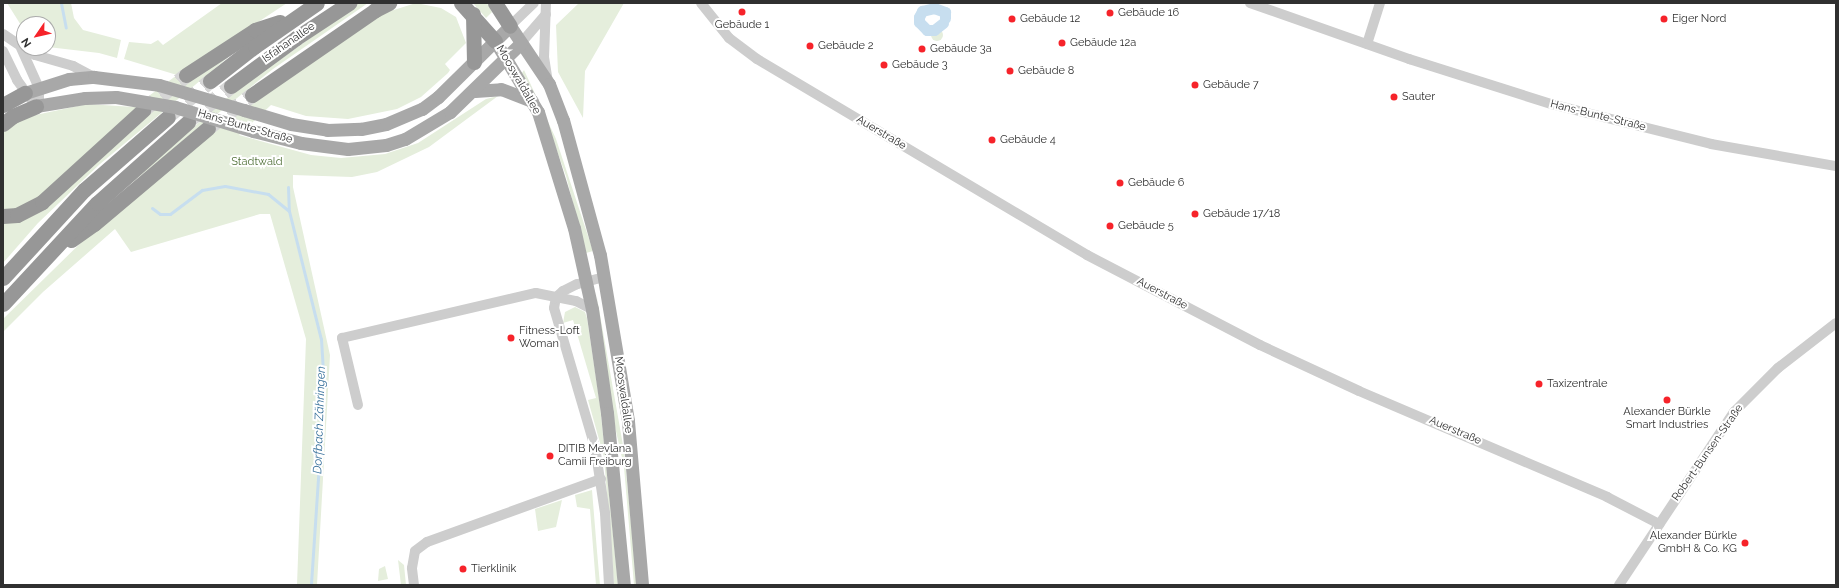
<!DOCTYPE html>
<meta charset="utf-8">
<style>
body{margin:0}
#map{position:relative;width:1839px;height:588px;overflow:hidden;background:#fff;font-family:Raleway,sans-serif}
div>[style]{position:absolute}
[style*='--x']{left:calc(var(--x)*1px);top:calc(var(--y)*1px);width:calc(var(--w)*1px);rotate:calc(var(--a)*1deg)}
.green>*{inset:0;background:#e5eedc}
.round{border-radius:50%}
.stream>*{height:3px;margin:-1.5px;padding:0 1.5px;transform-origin:1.5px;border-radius:1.5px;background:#c7deef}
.canal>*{height:11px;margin:-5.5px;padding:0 5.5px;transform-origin:5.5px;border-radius:5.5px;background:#c7deef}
.highway-tunnel>*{height:15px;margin-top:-7.5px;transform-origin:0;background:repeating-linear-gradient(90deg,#d6d6d6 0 15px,transparent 0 23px)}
.minor>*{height:10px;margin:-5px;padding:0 5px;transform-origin:5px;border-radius:5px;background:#cdcdcd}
.major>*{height:13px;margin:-6.5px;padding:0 6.5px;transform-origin:6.5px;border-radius:6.5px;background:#a8a8a8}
.highway>*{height:15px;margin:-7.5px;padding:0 7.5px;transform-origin:7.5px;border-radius:7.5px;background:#979797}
.major-bridge>*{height:13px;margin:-6.5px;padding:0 6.5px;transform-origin:6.5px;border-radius:6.5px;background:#a8a8a8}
.dots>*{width:11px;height:11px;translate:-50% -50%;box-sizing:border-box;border:2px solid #fff;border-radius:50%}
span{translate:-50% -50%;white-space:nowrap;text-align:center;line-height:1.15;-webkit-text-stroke:4px #fff;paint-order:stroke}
.poi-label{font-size:11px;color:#303030}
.left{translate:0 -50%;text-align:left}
.right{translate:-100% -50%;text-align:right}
.street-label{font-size:11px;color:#303030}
.park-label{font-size:11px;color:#507038}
.water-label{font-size:12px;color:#356f9a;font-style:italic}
.frame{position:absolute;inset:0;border:4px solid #303030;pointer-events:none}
.north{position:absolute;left:16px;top:16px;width:40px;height:40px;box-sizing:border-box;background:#fff;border:1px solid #acacac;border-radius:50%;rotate:236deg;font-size:11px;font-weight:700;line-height:16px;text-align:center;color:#303030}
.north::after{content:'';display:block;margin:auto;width:14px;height:18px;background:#f6232a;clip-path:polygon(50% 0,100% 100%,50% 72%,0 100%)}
</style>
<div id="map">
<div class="green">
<i style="clip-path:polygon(7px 3px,71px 3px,74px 18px,83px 30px,121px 40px,117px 58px,99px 53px,48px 47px,48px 24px,24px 24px,24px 30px)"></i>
<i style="clip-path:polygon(222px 3px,287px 3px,178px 75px,189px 79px,237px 50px,100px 164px,38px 223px,3px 263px,3px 122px,87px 104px,134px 107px,177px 75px,124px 59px,129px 42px,151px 44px,158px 40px,163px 45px)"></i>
<i style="clip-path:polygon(359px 3px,368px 3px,273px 69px,113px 198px,228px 97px)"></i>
<i style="clip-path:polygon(416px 3px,441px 8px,456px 17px,466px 43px,445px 64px,450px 70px,448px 73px,421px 97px,397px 109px,348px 119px,306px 116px,271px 105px,239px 135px,311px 155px,341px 158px,385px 154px,418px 143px,486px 99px,498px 96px,429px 147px,377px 172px,352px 177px,293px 175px,293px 187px,330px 355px,317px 585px,297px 585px,306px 339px,270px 214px,260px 214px,131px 252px,115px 229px,43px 292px,3px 332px,3px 319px,99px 225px,173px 163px,279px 83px,381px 14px)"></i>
<i style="clip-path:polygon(473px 3px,487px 3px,492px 12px,486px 18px)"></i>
<i style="clip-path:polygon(579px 3px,624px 3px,585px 71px,583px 118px,558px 72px,556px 25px)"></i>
<i class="round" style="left:931px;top:29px;width:12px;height:12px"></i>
<i style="clip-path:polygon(524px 70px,556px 139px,593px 251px,586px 253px,566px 176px,553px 140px,522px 73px)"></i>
<i style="clip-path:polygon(596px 292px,624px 451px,637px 585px,634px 585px,624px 467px,615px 427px)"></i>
<i style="clip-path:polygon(575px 307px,585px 312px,587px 318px,600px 405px,618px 585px,614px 585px,604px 457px,588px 400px,596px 398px,573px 320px,563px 323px,565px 312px)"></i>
<i style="clip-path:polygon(592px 490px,597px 551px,600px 585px,596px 585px,590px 509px,577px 507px,575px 495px)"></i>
<i style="clip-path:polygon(562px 500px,556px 527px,538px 531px,535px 509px)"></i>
<i style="clip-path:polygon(398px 560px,404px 565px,406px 585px,401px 585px)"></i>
<i style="clip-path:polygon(385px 566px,388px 579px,378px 581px,379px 569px)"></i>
</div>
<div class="stream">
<i style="--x:61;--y:3;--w:25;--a:79"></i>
<i style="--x:288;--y:187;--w:24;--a:88"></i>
<i style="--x:289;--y:211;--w:132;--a:76"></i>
<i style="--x:321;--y:339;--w:49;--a:86.5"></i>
<i style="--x:324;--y:388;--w:197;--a:93.8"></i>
<i style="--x:152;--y:208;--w:10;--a:37"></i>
<i style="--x:160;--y:214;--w:10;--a:0"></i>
<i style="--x:170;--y:214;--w:40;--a:-37"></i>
<i style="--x:202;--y:190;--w:23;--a:-10"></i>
<i style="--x:225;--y:186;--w:44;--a:10.5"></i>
<i style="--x:268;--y:194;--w:27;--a:39"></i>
</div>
<div class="canal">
<i style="--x:943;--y:23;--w:11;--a:142"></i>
<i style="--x:934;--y:30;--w:7;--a:180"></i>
<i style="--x:927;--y:30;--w:11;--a:-135"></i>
<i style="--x:919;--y:22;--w:5;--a:-90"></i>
<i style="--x:919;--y:17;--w:7;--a:-63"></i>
<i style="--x:922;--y:11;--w:12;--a:-14"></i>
<i style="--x:934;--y:8;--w:12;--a:20"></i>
<i style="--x:945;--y:12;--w:6;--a:90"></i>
</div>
<div class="highway-tunnel">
<i style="--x:143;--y:110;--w:55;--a:-39.1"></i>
<i style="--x:168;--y:116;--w:55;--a:-39.8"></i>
<i style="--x:188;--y:121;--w:55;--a:-39.1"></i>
<i style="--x:209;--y:127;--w:54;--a:-36.7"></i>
</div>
<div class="minor">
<i style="--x:546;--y:3;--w:54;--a:92.1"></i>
<i style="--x:544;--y:57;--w:24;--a:81"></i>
<i style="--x:701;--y:3;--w:45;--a:51.3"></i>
<i style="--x:729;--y:38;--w:35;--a:37"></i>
<i style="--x:757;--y:59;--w:384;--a:30.7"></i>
<i style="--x:1087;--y:255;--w:195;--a:27.5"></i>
<i style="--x:1260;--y:345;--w:109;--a:24.9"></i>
<i style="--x:1359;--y:391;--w:270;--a:23.1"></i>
<i style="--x:1607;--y:497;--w:59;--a:27.4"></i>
<i style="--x:1250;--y:3;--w:169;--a:19.4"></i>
<i style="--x:1409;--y:59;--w:149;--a:17.6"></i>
<i style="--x:1551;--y:104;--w:165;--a:14"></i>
<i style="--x:1711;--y:144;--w:127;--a:10"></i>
<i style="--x:510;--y:26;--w:33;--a:-44"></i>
<i style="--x:3;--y:34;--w:25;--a:34"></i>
<i style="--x:521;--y:43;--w:38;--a:-49"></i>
<i style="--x:1367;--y:44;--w:43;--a:-72.4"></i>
<i style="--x:21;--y:48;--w:44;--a:65.8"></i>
<i style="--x:39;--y:88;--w:17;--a:90"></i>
<i style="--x:25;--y:48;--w:12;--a:35"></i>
<i style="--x:35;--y:55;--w:40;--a:16"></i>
<i style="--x:73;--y:66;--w:24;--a:28"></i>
<i style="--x:3;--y:51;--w:32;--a:64"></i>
<i style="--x:17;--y:80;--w:32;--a:54"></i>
<i style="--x:604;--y:277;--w:28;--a:165"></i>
<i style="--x:577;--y:284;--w:16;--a:153"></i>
<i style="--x:563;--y:291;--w:9;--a:139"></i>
<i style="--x:556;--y:297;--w:11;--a:100"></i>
<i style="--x:554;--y:308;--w:145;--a:73.6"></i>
<i style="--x:595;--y:447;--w:67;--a:81.4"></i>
<i style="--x:605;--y:513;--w:72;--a:86.8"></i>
<i style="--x:358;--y:405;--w:69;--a:-103.4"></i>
<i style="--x:342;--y:338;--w:199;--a:-13.1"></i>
<i style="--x:536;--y:293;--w:41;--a:11.3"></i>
<i style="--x:576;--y:301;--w:18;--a:27"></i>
<i style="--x:414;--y:585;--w:17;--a:-97"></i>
<i style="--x:412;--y:568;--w:17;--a:-80"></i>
<i style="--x:415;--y:551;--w:15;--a:-37"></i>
<i style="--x:427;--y:542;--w:185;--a:-19.9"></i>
<i style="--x:1619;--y:585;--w:208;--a:-56.4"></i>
<i style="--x:1734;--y:412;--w:62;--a:-45"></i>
<i style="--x:1778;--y:368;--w:73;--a:-37.8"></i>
</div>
<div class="major">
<i style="--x:495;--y:41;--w:83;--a:58.8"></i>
<i style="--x:538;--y:112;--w:121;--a:72.8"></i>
<i style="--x:574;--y:228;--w:83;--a:77.5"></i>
<i style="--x:592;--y:309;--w:105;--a:81.8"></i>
<i style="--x:607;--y:413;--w:173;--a:84.4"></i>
<i style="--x:475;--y:91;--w:26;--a:-4"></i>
<i style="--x:501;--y:89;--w:33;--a:21"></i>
<i style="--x:25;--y:93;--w:46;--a:-17.7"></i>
<i style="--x:69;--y:79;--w:25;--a:-5"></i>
<i style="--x:94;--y:77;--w:65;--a:7"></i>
<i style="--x:36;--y:106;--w:50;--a:-9.3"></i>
<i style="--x:85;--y:98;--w:31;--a:-2"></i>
<i style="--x:244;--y:110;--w:49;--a:16.6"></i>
<i style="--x:291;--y:124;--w:36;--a:9"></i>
<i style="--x:327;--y:130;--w:34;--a:-2"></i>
<i style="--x:361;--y:129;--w:25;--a:-11"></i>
<i style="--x:386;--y:124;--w:39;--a:-23"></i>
<i style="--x:422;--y:109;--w:20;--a:-37"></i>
<i style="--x:438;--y:97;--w:101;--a:-44.6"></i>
<i style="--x:510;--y:26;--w:70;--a:56.1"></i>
<i style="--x:549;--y:84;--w:39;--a:69"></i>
<i style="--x:563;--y:120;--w:140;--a:74.7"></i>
<i style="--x:600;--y:255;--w:168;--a:80.4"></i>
<i style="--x:628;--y:421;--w:165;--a:85.1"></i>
<i style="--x:253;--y:131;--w:49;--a:14"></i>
<i style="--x:301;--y:143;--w:47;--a:7.3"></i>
<i style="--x:348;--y:149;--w:38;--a:-6"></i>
<i style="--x:386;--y:145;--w:20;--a:-18"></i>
<i style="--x:405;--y:139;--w:52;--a:-31"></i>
<i style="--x:450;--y:112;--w:99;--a:-44.2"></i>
</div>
<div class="highway">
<i style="--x:461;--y:3;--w:51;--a:48.2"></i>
<i style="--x:495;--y:3;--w:27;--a:57"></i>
<i style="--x:473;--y:14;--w:48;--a:88.8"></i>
<i style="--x:186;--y:75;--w:82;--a:-33.1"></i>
<i style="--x:255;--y:30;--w:26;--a:-18"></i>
<i style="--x:210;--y:81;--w:57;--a:-37.9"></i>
<i style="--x:255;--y:46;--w:75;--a:-34.7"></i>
<i style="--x:231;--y:86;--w:81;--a:-36.4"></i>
<i style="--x:296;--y:38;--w:64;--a:-33.4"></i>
<i style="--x:252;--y:95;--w:150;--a:-34.6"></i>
<i style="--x:375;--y:10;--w:16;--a:-27"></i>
<i style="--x:3;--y:105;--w:25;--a:-29"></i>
<i style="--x:3;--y:124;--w:13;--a:-39"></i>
<i style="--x:13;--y:116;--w:25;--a:-23"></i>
<i style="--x:3;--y:216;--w:14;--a:-4"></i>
<i style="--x:17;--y:215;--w:28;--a:-27"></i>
<i style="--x:42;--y:202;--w:137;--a:-42.3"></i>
<i style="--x:71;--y:240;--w:28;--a:-35"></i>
<i style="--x:94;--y:224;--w:149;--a:-40.1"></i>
<i style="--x:3;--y:278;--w:120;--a:-47.4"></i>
<i style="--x:84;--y:190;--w:111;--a:-41"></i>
<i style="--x:3;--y:304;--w:138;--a:-47.1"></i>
<i style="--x:97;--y:203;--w:122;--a:-41.7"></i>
</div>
<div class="major-bridge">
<i style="--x:159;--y:85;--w:89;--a:16.4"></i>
<i style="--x:116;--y:97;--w:60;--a:9.6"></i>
<i style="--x:175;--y:107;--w:82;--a:17.1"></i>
</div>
<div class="dots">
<i style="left:742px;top:12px;background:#f6232a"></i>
<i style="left:1110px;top:13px;background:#f6232a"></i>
<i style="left:1012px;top:19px;background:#f6232a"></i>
<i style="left:1664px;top:19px;background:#f6232a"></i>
<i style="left:1062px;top:43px;background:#f6232a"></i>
<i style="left:810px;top:46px;background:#f6232a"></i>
<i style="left:922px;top:49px;background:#f6232a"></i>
<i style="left:884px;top:65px;background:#f6232a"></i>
<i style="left:1010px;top:71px;background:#f6232a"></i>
<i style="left:1195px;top:85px;background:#f6232a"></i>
<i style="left:1394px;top:97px;background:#f6232a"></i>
<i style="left:992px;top:140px;background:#f6232a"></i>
<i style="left:1120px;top:183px;background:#f6232a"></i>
<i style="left:1195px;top:214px;background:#f6232a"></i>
<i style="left:1110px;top:226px;background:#f6232a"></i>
<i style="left:511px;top:338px;background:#f6232a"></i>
<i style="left:1539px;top:384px;background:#f6232a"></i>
<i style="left:1667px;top:400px;background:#f6232a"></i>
<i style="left:550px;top:456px;background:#f6232a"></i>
<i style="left:1745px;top:543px;background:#f6232a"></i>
<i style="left:463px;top:569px;background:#f6232a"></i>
</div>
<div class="poi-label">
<span class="left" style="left:1118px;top:13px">Gebäude 16</span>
<span class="left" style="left:1020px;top:19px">Gebäude 12</span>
<span class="left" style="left:1672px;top:19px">Eiger Nord</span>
<span style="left:742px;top:25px">Gebäude 1</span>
<span class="left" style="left:1070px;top:43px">Gebäude 12a</span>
<span class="left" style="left:818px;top:46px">Gebäude 2</span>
<span class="left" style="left:930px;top:49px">Gebäude 3a</span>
<span class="left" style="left:892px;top:65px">Gebäude 3</span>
<span class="left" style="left:1018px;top:71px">Gebäude 8</span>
<span class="left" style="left:1203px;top:85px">Gebäude 7</span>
<span class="left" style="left:1402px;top:97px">Sauter</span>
<span class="left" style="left:1000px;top:140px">Gebäude 4</span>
<span class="left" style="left:1128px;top:183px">Gebäude 6</span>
<span class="left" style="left:1203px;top:214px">Gebäude 17/18</span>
<span class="left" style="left:1118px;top:226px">Gebäude 5</span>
<span class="left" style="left:519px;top:338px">Fitness-Loft<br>Woman</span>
<span class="left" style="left:1547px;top:384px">Taxizentrale</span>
<span style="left:1667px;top:419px">Alexander Bürkle<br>Smart Industries</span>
<span class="left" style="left:558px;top:456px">DITIB Mevlana<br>Camii Freiburg</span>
<span class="right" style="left:1737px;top:543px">Alexander Bürkle<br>GmbH &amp; Co. KG</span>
<span class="left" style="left:471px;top:569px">Tierklinik</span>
</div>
<div class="street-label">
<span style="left:289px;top:43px;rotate:-35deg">Isfahanallee</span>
<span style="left:518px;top:80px;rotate:60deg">Mooswaldallee</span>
<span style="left:1598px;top:116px;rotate:14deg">Hans-Bunte-Straße</span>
<span style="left:245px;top:127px;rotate:16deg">Hans-Bunte-Straße</span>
<span style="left:881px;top:133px;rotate:31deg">Auerstraße</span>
<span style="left:1162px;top:294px;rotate:28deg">Auerstraße</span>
<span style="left:623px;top:395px;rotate:82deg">Mooswaldallee</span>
<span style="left:1455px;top:431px;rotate:23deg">Auerstraße</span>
<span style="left:1708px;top:453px;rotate:-55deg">Robert-Bunsen-Straße</span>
</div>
<div class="park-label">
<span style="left:257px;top:162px">Stadtwald</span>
</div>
<div class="water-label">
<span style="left:320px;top:420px;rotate:-88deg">Dorfbach Zähringen</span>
</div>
<div class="frame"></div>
<div class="north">N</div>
</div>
